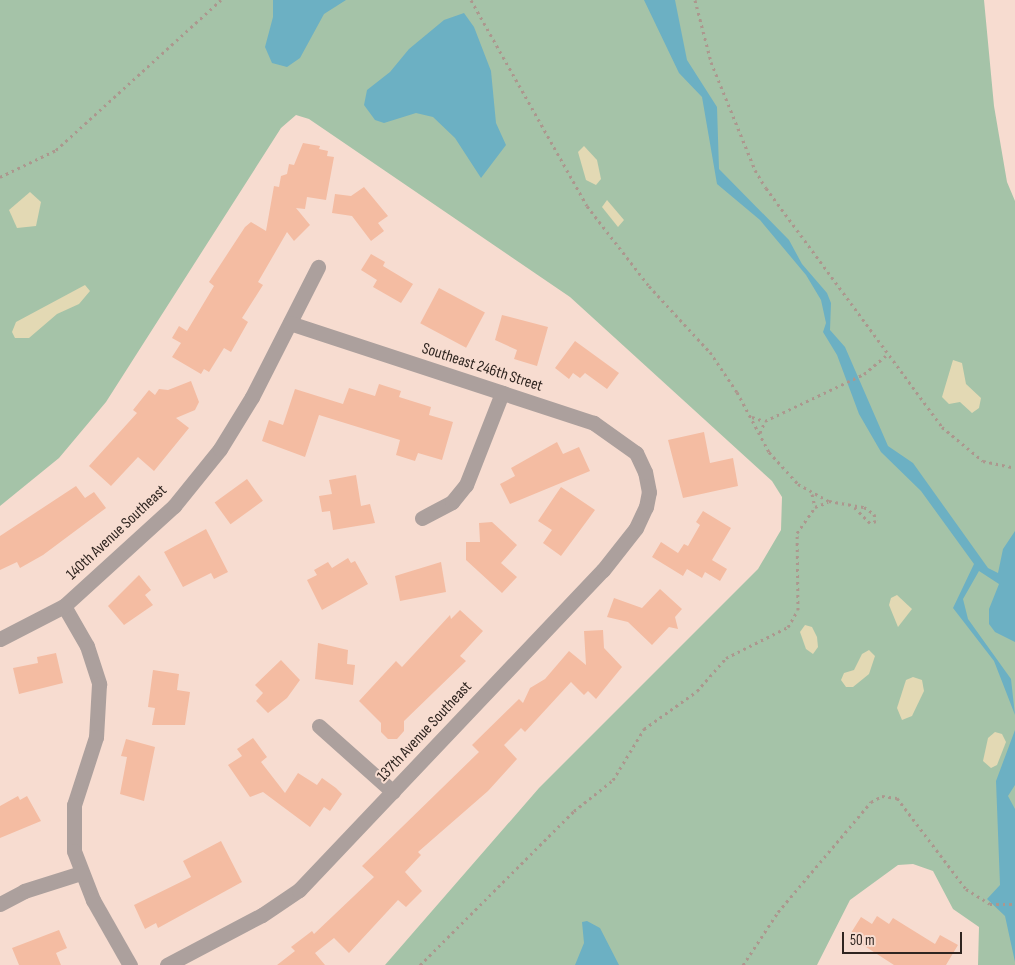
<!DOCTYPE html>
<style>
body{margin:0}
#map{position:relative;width:1015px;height:965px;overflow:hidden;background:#f7dcd0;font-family:"Sofia Sans Condensed",sans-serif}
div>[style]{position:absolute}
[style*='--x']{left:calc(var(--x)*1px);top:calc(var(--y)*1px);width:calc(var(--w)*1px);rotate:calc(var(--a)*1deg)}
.green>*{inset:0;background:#a5c3a8}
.sand>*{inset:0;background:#e3d9b4}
.water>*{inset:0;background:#6cb0c3}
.building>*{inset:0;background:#f4bca2;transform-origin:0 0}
.path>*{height:3px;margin-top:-1.5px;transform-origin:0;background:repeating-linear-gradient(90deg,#ac978e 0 2.5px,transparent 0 6.5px)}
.minor>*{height:15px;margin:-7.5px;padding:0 7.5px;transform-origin:7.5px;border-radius:7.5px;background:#aca09d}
span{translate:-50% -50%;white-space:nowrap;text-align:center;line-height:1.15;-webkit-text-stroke:4px #f7dcd0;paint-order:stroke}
.street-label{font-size:16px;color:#2f2520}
.scale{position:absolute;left:842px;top:932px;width:120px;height:22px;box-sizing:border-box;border:2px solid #2f2520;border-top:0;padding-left:6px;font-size:15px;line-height:18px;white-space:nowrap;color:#2f2520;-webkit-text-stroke:4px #f7dcd0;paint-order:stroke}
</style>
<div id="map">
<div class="green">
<i style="clip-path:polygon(0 0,984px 0,994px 106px,1007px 182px,1015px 201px,1015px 965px,978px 965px,979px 927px,953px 909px,933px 871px,913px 864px,898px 865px,850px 900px,817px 965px,385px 965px,539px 788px,758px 569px,781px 530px,782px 497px,772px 481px,570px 297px,309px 119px,296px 115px,281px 128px,106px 402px,59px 458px,0 506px)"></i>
</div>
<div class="sand">
<i style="clip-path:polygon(584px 146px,597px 160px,601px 179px,596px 185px,586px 180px,578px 152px)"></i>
<i style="clip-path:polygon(30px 192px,41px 202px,36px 226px,17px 228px,9px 210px)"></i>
<i style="clip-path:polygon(607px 200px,624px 220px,618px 227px,602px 207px)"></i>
<i style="clip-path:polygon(85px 285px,90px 291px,79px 304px,57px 314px,29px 338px,15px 338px,12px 332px,16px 322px)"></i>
<i style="clip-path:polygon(953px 360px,962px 363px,966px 384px,981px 398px,979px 408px,972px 413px,960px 402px,949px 404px,942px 397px)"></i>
<i style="clip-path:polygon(897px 595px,912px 609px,898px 627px,889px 605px,891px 598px)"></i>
<i style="clip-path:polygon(805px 625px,812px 627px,817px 637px,818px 647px,813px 654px,806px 649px,800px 632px)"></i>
<i style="clip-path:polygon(869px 650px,875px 656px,869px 674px,853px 687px,846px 687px,841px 680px,844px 673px,854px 670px,862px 654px)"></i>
<i style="clip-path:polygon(913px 677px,922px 680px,924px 691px,912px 716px,902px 720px,897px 708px,906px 680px)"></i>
<i style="clip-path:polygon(995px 732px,1002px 734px,1006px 742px,997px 765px,991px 768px,983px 761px,988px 738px)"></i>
</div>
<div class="water">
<i style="clip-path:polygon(273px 0,346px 0,324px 14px,300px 58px,287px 67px,272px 63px,265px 47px,273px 17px)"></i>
<i style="clip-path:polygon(644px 0,675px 0,687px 60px,717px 107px,719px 169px,789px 240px,802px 264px,827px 293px,831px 303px,830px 330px,845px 347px,888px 446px,913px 463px,988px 568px,998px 573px,1003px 549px,1015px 531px,1015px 642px,995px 632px,989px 624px,989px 609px,999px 584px,979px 571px,963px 599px,968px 619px,1011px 679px,1015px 715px,994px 661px,953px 608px,974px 564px,921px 491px,881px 452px,859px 414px,837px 355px,823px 332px,826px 323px,821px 300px,806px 275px,760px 220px,717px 184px,702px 97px,679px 73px)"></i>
<i style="clip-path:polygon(464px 13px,474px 27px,491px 71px,496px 123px,506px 145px,481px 178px,455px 138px,433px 117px,416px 113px,384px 123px,375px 120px,364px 105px,367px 90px,390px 72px,409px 49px,444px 20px)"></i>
<i style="clip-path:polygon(1015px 730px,1015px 785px,1008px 796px,1015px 809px,1015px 962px,1005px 916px,987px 899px,1000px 885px,996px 781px)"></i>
<i style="clip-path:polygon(587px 921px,600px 928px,619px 965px,575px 965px,584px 943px,582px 922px)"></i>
</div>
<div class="building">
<i style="clip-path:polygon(303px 143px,320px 146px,319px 149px,328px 151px,327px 156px,334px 157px,326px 200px,307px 197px,305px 209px,296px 208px,310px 225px,294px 241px,287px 232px,258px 282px,263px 285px,242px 318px,248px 322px,231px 352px,224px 348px,209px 372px,204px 369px,201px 374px,172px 357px,181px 343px,172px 338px,179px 326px,187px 331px,214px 286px,209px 282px,245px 227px,251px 222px,266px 231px,274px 186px,279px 187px,281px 176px,287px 174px,289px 164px,294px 165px)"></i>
<i style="clip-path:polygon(364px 187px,388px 216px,378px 223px,384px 231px,371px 241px,352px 216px,332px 213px,335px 194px,351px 196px)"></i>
<i style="clip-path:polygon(371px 254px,385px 262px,383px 266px,413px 284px,401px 303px,373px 287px,377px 280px,361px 270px)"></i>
<i style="left:439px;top:288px;width:52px;height:40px;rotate:28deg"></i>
<i style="clip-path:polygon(502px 315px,548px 327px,537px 366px,514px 359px,517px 350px,495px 340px)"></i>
<i style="clip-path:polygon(575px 341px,619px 373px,607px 389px,585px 373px,580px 378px,573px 373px,569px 379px,555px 368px)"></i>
<i style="clip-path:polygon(191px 381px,199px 402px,195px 410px,176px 418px,189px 428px,154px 471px,138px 457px,111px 486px,89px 466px,137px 413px,133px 410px,149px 390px,155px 395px,159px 389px,168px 390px)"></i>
<i style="clip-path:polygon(379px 384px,401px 391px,399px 397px,431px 407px,429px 415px,453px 422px,442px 460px,418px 453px,415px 461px,396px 455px,400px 440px,319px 415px,305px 457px,262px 441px,269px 420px,283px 425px,295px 389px,343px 404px,349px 388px,375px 396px)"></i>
<i style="clip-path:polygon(704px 432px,710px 463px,733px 458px,738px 486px,683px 498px,668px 440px)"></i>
<i style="clip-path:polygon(557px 442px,563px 454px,579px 447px,590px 471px,510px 504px,500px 484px,515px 476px,511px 468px)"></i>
<i style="clip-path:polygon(356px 475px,361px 506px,370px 504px,375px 523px,333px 530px,330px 511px,322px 512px,319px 496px,332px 494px,329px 480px)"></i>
<i style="left:247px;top:479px;width:27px;height:40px;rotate:54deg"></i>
<i style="clip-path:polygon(76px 486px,85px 498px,94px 492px,106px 508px,43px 555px,20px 568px,17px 562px,0 570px,0 536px)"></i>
<i style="clip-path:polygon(561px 487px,595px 510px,561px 556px,543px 543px,552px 530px,538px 521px)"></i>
<i style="clip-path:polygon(703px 511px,731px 528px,712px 560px,727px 569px,720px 581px,705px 572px,702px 578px,687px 569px,683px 576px,652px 557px,661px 542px,678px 553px,684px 544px,688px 546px,700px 525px,696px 522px)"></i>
<i style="clip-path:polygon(492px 522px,517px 545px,501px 563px,517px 577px,502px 593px,466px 560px,466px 542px,480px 542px,479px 523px)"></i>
<i style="clip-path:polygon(206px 529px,228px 572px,214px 579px,211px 573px,183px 587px,164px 552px)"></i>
<i style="clip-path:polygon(348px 558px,351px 563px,355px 561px,368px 584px,322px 610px,307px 580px,317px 575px,314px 570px,328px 562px,332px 568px)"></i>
<i style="clip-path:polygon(441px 562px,446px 592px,400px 601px,395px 576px)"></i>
<i style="clip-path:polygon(139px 575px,151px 590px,145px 595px,153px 605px,124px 625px,108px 606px)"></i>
<i style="clip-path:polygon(660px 589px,682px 609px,675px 617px,678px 629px,669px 627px,652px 645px,628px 622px,607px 617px,614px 598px,642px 608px)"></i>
<i style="clip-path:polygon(460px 610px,483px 631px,460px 656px,466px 661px,404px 721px,404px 731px,397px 739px,388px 739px,381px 732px,381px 723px,359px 701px,396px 661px,402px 667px,450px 615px,451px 619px)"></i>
<i style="clip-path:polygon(603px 630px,604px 648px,622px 667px,596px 699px,588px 691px,584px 695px,571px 682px,525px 732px,521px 728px,504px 745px,517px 759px,488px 791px,418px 852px,421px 855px,405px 872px,422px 891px,406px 907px,398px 900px,349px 953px,334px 938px,315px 953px,325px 965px,277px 965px,295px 951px,291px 947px,312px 931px,314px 934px,374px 877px,362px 866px,479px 752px,472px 745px,519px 699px,523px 703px,530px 688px,545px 679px,569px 651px,586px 665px,584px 631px)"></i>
<i style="clip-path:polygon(318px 643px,348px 650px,347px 664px,355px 665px,353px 685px,315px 679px)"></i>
<i style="clip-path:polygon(56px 653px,63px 683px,19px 694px,13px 668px,38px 663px,37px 657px)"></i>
<i style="clip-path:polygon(281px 660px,300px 680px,287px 698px,268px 713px,256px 701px,263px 693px,255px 685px)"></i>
<i style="clip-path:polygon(153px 670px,179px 674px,177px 690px,190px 692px,185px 725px,152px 725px,155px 708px,148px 707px)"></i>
<i style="clip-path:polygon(253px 738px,267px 757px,261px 762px,285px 793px,298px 773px,317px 785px,322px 778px,336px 788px,342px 794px,330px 811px,324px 807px,310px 827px,263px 792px,250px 797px,228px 765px,242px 756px,237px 749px)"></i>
<i style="clip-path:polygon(126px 739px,155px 747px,144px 801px,120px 794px,127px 757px,121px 756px)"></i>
<i style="clip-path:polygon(18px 796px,20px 800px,27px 796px,41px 821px,0 838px,0 806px)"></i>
<i style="clip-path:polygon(221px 841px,242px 882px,158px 928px,156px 923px,145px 929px,134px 905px,191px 877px,183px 861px)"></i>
<i style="clip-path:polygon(877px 916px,889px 924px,893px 918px,935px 944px,940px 935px,958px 945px,946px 965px,894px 965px,849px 936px,861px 917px,872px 924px)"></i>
<i style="clip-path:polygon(59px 930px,67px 948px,56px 953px,61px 965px,19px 965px,12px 948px)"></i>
</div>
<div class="path">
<i style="--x:471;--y:0;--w:236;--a:60.6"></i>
<i style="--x:587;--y:206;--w:101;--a:52.2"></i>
<i style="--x:649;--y:286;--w:90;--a:47.3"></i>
<i style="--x:710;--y:352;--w:48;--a:56"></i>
<i style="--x:737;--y:392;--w:68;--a:61.9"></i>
<i style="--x:769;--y:452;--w:43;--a:47.8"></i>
<i style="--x:798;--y:484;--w:35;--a:29"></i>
<i style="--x:829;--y:501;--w:36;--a:10"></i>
<i style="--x:864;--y:507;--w:12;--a:35"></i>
<i style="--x:874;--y:514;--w:7;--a:74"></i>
<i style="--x:876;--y:521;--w:6;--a:162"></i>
<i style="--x:870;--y:523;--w:23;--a:-135"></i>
<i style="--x:695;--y:0;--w:64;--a:75.5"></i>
<i style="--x:711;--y:62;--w:117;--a:67.8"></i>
<i style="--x:755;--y:170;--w:21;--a:59"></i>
<i style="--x:766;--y:188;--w:297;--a:53.6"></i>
<i style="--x:942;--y:427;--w:53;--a:39.7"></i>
<i style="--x:983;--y:461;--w:33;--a:12"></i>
<i style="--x:0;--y:177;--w:62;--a:-25.7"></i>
<i style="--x:56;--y:150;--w:223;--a:-42.3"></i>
<i style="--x:752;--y:417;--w:13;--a:18"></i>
<i style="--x:760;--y:433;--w:13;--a:-67"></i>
<i style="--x:765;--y:421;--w:110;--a:-25.4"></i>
<i style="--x:864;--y:374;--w:31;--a:-40"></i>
<i style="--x:812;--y:494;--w:13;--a:77"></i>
<i style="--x:420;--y:965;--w:218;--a:-45"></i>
<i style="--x:574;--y:811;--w:50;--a:-38.5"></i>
<i style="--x:613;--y:780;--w:60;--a:-58.7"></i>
<i style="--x:644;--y:729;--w:65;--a:-35.6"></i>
<i style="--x:697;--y:691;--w:44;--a:-48.7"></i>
<i style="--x:726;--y:658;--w:69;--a:-26.6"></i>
<i style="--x:788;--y:627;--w:20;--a:-60"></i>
<i style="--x:798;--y:610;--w:77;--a:-90.7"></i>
<i style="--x:797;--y:533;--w:32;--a:-55"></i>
<i style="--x:815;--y:507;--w:14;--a:-21"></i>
<i style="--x:743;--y:965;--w:64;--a:-56.6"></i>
<i style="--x:778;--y:912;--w:144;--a:-49.8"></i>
<i style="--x:871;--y:802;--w:13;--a:-29"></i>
<i style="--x:882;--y:796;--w:15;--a:8"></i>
<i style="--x:897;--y:798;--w:114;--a:52.8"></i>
<i style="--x:966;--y:889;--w:28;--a:32"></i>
<i style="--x:990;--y:904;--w:25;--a:0"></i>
</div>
<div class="minor">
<i style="--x:422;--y:518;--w:34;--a:-28"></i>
<i style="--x:452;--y:502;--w:22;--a:-51"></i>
<i style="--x:466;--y:485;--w:99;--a:-68.6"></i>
<i style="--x:64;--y:606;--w:46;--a:60.1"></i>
<i style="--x:87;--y:646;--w:40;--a:72"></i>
<i style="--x:99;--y:684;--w:53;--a:93.2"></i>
<i style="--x:96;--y:737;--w:71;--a:107.9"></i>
<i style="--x:74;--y:805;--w:46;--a:90"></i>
<i style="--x:74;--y:851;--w:53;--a:68.8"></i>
<i style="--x:93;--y:900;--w:75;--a:60.4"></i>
<i style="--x:0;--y:639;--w:72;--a:-27.3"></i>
<i style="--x:64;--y:606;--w:149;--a:-42.3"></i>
<i style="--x:174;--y:506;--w:73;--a:-51.1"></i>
<i style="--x:220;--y:449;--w:61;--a:-58.4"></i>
<i style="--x:252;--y:397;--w:146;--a:-63.1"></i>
<i style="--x:319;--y:726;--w:99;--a:41.7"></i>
<i style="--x:0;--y:904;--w:27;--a:-28"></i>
<i style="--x:24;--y:891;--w:60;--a:-17.5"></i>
<i style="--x:167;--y:965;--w:107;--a:-27.8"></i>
<i style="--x:262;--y:915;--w:45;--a:-34"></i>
<i style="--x:299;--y:890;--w:441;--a:-46.5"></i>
<i style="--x:603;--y:570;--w:53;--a:-51.8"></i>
<i style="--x:636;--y:528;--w:23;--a:-65"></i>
<i style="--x:646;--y:507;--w:15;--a:-79"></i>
<i style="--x:649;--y:492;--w:20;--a:-101"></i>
<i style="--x:645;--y:472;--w:21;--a:-115"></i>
<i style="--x:636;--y:453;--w:52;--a:-144.5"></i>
<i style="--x:594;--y:423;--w:320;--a:-161.8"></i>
</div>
<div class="street-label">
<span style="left:482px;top:368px;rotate:18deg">Southeast 246th Street</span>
<span style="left:117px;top:533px;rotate:-43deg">140th Avenue Southeast</span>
<span style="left:425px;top:732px;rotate:-47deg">137th Avenue Southeast</span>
</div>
<div class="scale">50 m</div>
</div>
